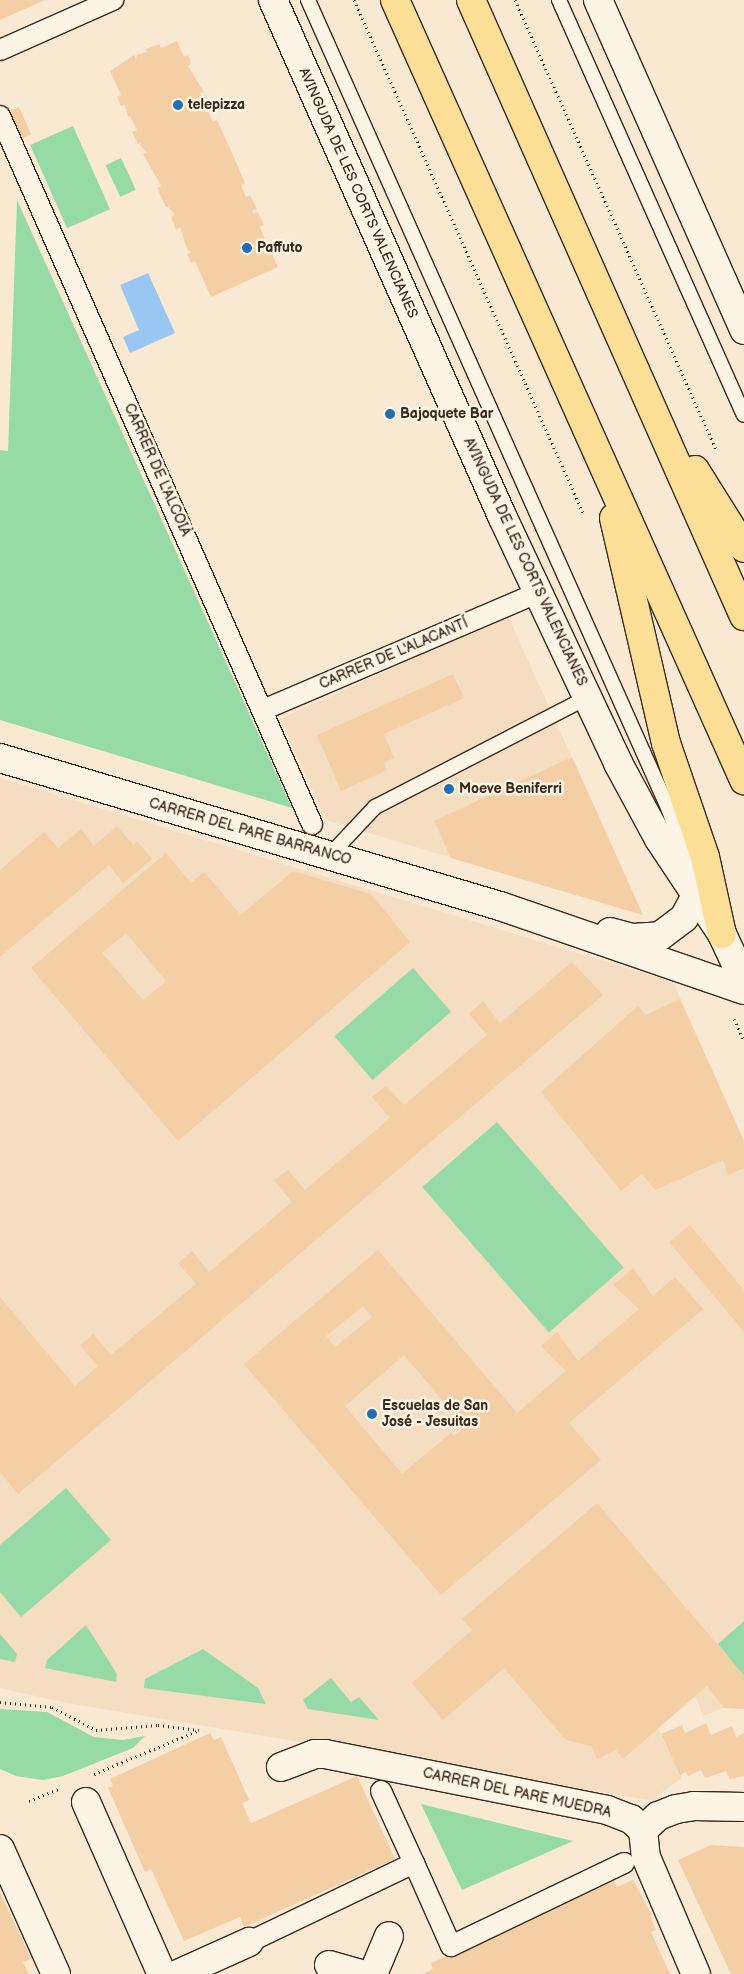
<!DOCTYPE html>
<meta charset="utf-8">
<style>
body{margin:0}
#map{position:relative;width:744px;height:1974px;overflow:hidden;background:#fae9d2;font-family:"Balsamiq Sans",sans-serif}
div>[style]{position:absolute}
[style*='--x']{left:calc(var(--x)*1px);top:calc(var(--y)*1px);width:calc(var(--w)*1px);rotate:calc(var(--a)*1deg)}
.built>*{inset:0;background:#f4ddc1}
.green>*{inset:0;background:#96dba7;transform-origin:0 0}
.water>*{inset:0;background:#99c6f3}
.building>*{inset:0;background:#f4cea4;transform-origin:0 0}
.path>*{height:3px;margin-top:-1.5px;transform-origin:0;background:repeating-linear-gradient(90deg,#3b2a1e 0 1px,transparent 0 5px)}
.roads{filter:drop-shadow(1px 0 #3b2a1e) drop-shadow(-1px 0 #3b2a1e) drop-shadow(0 1px #3b2a1e) drop-shadow(0 -1px #3b2a1e)}
.service>*{height:14px;margin:-7px;padding:0 7px;transform-origin:7px;border-radius:7px;background:#fcf5e5}
.pedestrian>*{height:20px;margin:-10px;padding:0 10px;transform-origin:10px;border-radius:10px;background:#fcf5e5}
.minor>*{height:28px;margin:-14px;padding:0 14px;transform-origin:14px;border-radius:14px;background:#fcf5e5}
.primary>*{height:28px;margin:-14px;padding:0 14px;transform-origin:14px;border-radius:14px;background:#fbdf96}
.dots>*{width:14px;height:14px;translate:-50% -50%;box-sizing:border-box;border:2px solid #fcf5e5;border-radius:50%}
span{translate:-50% -50%;white-space:nowrap;text-align:center;line-height:1.15;-webkit-text-stroke:5px #fcf5e5;paint-order:stroke}
.poi-label{font-size:14px;color:#3b2a1e;font-weight:700}
.left{translate:0 -50%;text-align:left}
.street-label{font-size:14px;color:#3b2a1e}
</style>
<div id="map">
<div class="built">
<i style="clip-path:polygon(508px 616px,643px 915px,326px 820px,280px 719px)"></i>
<i style="clip-path:polygon(0 778px,673px 982px,744px 1141px,744px 1709px,724px 1708px,703px 1716px,695px 1696px,657px 1727px,682px 1778px,658px 1795px,655px 1801px,67px 1703px,0 1688px)"></i>
</div>
<div class="green">
<i style="left:73px;top:126px;width:91px;height:47px;rotate:66deg"></i>
<i style="left:121px;top:158px;width:35px;height:17px;rotate:65deg"></i>
<i style="clip-path:polygon(17px 200px,292px 808px,0 720px,0 450px,8px 451px)"></i>
<i style="left:413px;top:968px;width:58px;height:104px;rotate:49deg"></i>
<i style="left:497px;top:1122px;width:193px;height:99px;rotate:49deg"></i>
<i style="clip-path:polygon(66px 1488px,111px 1540px,21px 1617px,0 1592px,0 1545px)"></i>
<i style="clip-path:polygon(744px 1621px,744px 1676px,718px 1644px)"></i>
<i style="clip-path:polygon(86px 1625px,117px 1674px,116px 1682px,45px 1668px,47px 1660px)"></i>
<i style="clip-path:polygon(0 1634px,17px 1654px,15px 1662px,0 1659px)"></i>
<i style="clip-path:polygon(203px 1649px,258px 1688px,266px 1704px,144px 1688px,145px 1679px)"></i>
<i style="clip-path:polygon(331px 1678px,351px 1702px,359px 1697px,379px 1720px,308px 1709px,303px 1700px)"></i>
<i style="clip-path:polygon(0 1709px,47px 1712px,94px 1737px,123px 1740px,145px 1736px,133px 1748px,63px 1776px,43px 1780px,16px 1776px,0 1769px)"></i>
<i style="clip-path:polygon(421px 1804px,573px 1841px,462px 1890px)"></i>
</div>
<div class="water">
<i style="clip-path:polygon(148px 273px,175px 333px,130px 353px,123px 337px,139px 330px,120px 285px)"></i>
</div>
<div class="building">
<i style="clip-path:polygon(0 0,45px 0,0 20px)"></i>
<i style="clip-path:polygon(177px 41px,184px 57px,188px 55px,191px 64px,188px 66px,204px 92px,200px 93px,202px 97px,206px 95px,212px 108px,207px 110px,213px 122px,217px 120px,232px 153px,245px 183px,241px 185px,246px 197px,250px 195px,257px 209px,252px 211px,254px 214px,258px 212px,264px 225px,260px 227px,266px 242px,271px 240px,274px 248px,270px 250px,278px 267px,211px 297px,195px 261px,191px 263px,187px 254px,191px 252px,187px 249px,180px 227px,176px 230px,171px 217px,175px 215px,168px 207px,171px 206px,166px 207px,157px 188px,161px 186px,143px 154px,147px 153px,140px 145px,142px 142px,138px 144px,132px 132px,137px 130px,130px 116px,128px 117px,125px 105px,121px 106px,117px 97px,121px 95px,110px 71px,134px 55px,136px 59px,137px 55px,146px 52px,148px 54px,146px 49px,159px 44px,161px 48px)"></i>
<i style="left:19px;top:107px;width:30px;height:10px;rotate:66deg"></i>
<i style="clip-path:polygon(453px 674px,464px 698px,384px 734px,394px 758px,383px 763px,387px 770px,341px 791px,317px 735px)"></i>
<i style="clip-path:polygon(572px 757px,604px 828px,643px 915px,451px 858px,434px 821px)"></i>
<i style="clip-path:polygon(117px 826px,133px 845px,137px 841px,152px 859px,123px 883px,109px 865px,0 957px,0 870px,44px 832px,58px 848px,81px 829px,94px 846px)"></i>
<i style="clip-path:polygon(evenodd,166px 853px,191px 883px,204px 872px,241px 915px,292px 872px,296px 872px,371px 894px,410px 942px,178px 1141px,31px 968px,166px 853px,126px 933px,166px 981px,143px 1000px,102px 953px,126px 933px)"></i>
<i style="clip-path:polygon(572px 962px,603px 995px,18px 1494px,0 1472px,0 1297px,75px 1386px,98px 1366px,80px 1345px,93px 1334px,111px 1355px,196px 1284px,178px 1263px,192px 1251px,209px 1272px,292px 1202px,274px 1180px,288px 1170px,305px 1190px,390px 1118px,372px 1097px,386px 1086px,404px 1105px,487px 1035px,469px 1014px,483px 1001px,500px 1023px)"></i>
<i style="clip-path:polygon(680px 999px,744px 1141px,744px 1168px,728px 1175px,723px 1160px,655px 1190px,642px 1174px,621px 1191px,541px 1092px,638px 1006px,646px 1015px)"></i>
<i style="clip-path:polygon(690px 1225px,744px 1290px,744px 1332px,669px 1242px)"></i>
<i style="clip-path:polygon(evenodd,378px 1250px,517px 1413px,566px 1371px,541px 1346px,557px 1332px,578px 1361px,639px 1309px,613px 1285px,633px 1268px,653px 1296px,675px 1277px,703px 1309px,569px 1423px,601px 1460px,441px 1595px,244px 1364px,378px 1250px,363px 1306px,372px 1317px,335px 1347px,326px 1336px,363px 1306px,378px 1250px,404px 1355px,465px 1427px,454px 1436px,451px 1433px,402px 1474px,345px 1406px,404px 1355px)"></i>
<i style="clip-path:polygon(597px 1503px,744px 1676px,744px 1709px,724px 1708px,707px 1686px,623px 1759px,616px 1750px,597px 1759px,591px 1746px,566px 1740px,504px 1668px,443px 1720px,412px 1683px,472px 1630px,462px 1619px)"></i>
<i style="clip-path:polygon(706px 1723px,711px 1735px,732px 1726px,736px 1737px,744px 1733px,744px 1776px,730px 1779px,726px 1771px,705px 1778px,701px 1770px,688px 1776px,686px 1772px,680px 1775px,661px 1734px,682px 1725px,685px 1733px)"></i>
<i style="clip-path:polygon(210px 1733px,214px 1740px,221px 1737px,249px 1800px,242px 1803px,251px 1823px,357px 1776px,395px 1859px,244px 1927px,240px 1917px,184px 1941px,151px 1869px,145px 1872px,108px 1788px,113px 1786px,110px 1779px)"></i>
<i style="clip-path:polygon(711px 1845px,744px 1847px,744px 1974px,731px 1974px,678px 1860px)"></i>
<i style="clip-path:polygon(633px 1880px,652px 1915px,650px 1916px,656px 1930px,651px 1932px,670px 1974px,423px 1974px,433px 1969px,431px 1963px,480px 1941px,614px 1881px,617px 1887px)"></i>
<i style="clip-path:polygon(0 1892px,31px 1959px,23px 1962px,29px 1974px,0 1974px)"></i>
</div>
<div class="path">
<i style="--x:354;--y:0;--w:564;--a:65.93"></i>
<i style="--x:515;--y:0;--w:492;--a:65.9"></i>
<i style="--x:734;--y:1019;--w:24;--a:66"></i>
<i style="--x:0;--y:1702;--w:52;--a:5.5"></i>
<i style="--x:52;--y:1707;--w:50;--a:27.6"></i>
<i style="--x:96;--y:1730;--w:62;--a:-4.6"></i>
<i style="--x:158;--y:1725;--w:41;--a:7"></i>
<i style="--x:94;--y:1774;--w:112;--a:-22.7"></i>
<i style="--x:29;--y:1801;--w:32;--a:-22"></i>
</div>
<div class="roads">
<div class="service">
<i style="--x:308;--y:0;--w:887;--a:65.98"></i>
<i style="--x:669;--y:810;--w:58;--a:71.9"></i>
<i style="--x:559;--y:0;--w:454;--a:66"></i>
<i style="--x:330;--y:855;--w:66;--a:-46.8"></i>
<i style="--x:375;--y:807;--w:240;--a:-27.3"></i>
</div>
<div class="pedestrian">
<i style="--x:0;--y:50;--w:124;--a:-23.9"></i>
<i style="--x:0;--y:116;--w:774;--a:66.22"></i>
<i style="--x:263;--y:710;--w:286;--a:-23.1"></i>
<i style="--x:381;--y:1791;--w:79;--a:65.4"></i>
<i style="--x:249;--y:1942;--w:183;--a:-25.6"></i>
<i style="--x:414;--y:1863;--w:91;--a:66"></i>
<i style="--x:451;--y:1946;--w:192;--a:-25.6"></i>
</div>
<div class="minor">
<i style="--x:273;--y:0;--w:565;--a:66.07"></i>
<i style="--x:502;--y:516;--w:273;--a:64.8"></i>
<i style="--x:618;--y:763;--w:86;--a:61.7"></i>
<i style="--x:659;--y:839;--w:114;--a:56.4"></i>
<i style="--x:722;--y:934;--w:52;--a:64.9"></i>
<i style="--x:598;--y:0;--w:361;--a:66.1"></i>
<i style="--x:0;--y:758;--w:521;--a:16.49"></i>
<i style="--x:500;--y:906;--w:258;--a:19"></i>
<i style="--x:610;--y:932;--w:24;--a:15"></i>
<i style="--x:633;--y:938;--w:27;--a:-4"></i>
<i style="--x:660;--y:936;--w:30;--a:-37"></i>
<i style="--x:684;--y:918;--w:26;--a:-62"></i>
<i style="--x:281;--y:1767;--w:36;--a:-21"></i>
<i style="--x:315;--y:1754;--w:10;--a:0"></i>
<i style="--x:325;--y:1754;--w:288;--a:11.2"></i>
<i style="--x:607;--y:1810;--w:26;--a:21"></i>
<i style="--x:631;--y:1819;--w:16;--a:43"></i>
<i style="--x:643;--y:1830;--w:21;--a:-43"></i>
<i style="--x:658;--y:1816;--w:19;--a:-21"></i>
<i style="--x:676;--y:1809;--w:18;--a:-9"></i>
<i style="--x:694;--y:1806;--w:50;--a:1.1"></i>
<i style="--x:86;--y:1802;--w:188;--a:66.2"></i>
<i style="--x:643;--y:1830;--w:27;--a:84"></i>
<i style="--x:646;--y:1857;--w:127;--a:66.9"></i>
<i style="--x:0;--y:1849;--w:137;--a:65.9"></i>
<i style="--x:329;--y:1965;--w:32;--a:16"></i>
<i style="--x:178;--y:1974;--w:78;--a:-24.3"></i>
<i style="--x:373;--y:1974;--w:41;--a:-67.2"></i>
</div>
<div class="primary">
<i style="--x:395;--y:0;--w:855;--a:65.89"></i>
<i style="--x:471;--y:0;--w:674;--a:66.1"></i>
<i style="--x:695;--y:470;--w:92;--a:57.9"></i>
<i style="--x:614;--y:518;--w:231;--a:77"></i>
<i style="--x:666;--y:743;--w:120;--a:71.1"></i>
<i style="--x:705;--y:857;--w:79;--a:77.6"></i>
</div>
</div>
<div class="dots">
<i style="left:178px;top:105px;background:#1f6fb2"></i>
<i style="left:247px;top:248px;background:#1f6fb2"></i>
<i style="left:390px;top:414px;background:#1f6fb2"></i>
<i style="left:449px;top:789px;background:#1f6fb2"></i>
<i style="left:372px;top:1414px;background:#1f6fb2"></i>
</div>
<div class="poi-label">
<span class="left" style="left:188px;top:105px">telepizza</span>
<span class="left" style="left:257px;top:248px">Paffuto</span>
<span class="left" style="left:400px;top:414px">Bajoquete Bar</span>
<span class="left" style="left:459px;top:789px">Moeve Beniferri</span>
<span class="left" style="left:382px;top:1414px">Escuelas de San<br>José - Jesuitas</span>
</div>
<div class="street-label">
<span style="left:358px;top:193px;rotate:66deg">AVINGUDA DE LES CORTS VALENCIANES</span>
<span style="left:157px;top:470px;rotate:66deg">CARRER DE L'ALCOIÀ</span>
<span style="left:525px;top:562px;rotate:65deg">AVINGUDA DE LES CORTS VALENCIANES</span>
<span style="left:394px;top:654px;rotate:-23deg">CARRER DE L'ALACANTÍ</span>
<span style="left:250px;top:832px;rotate:16deg">CARRER DEL PARE BARRANCO</span>
<span style="left:517px;top:1793px;rotate:12deg">CARRER DEL PARE MUEDRA</span>
</div>
</div>
